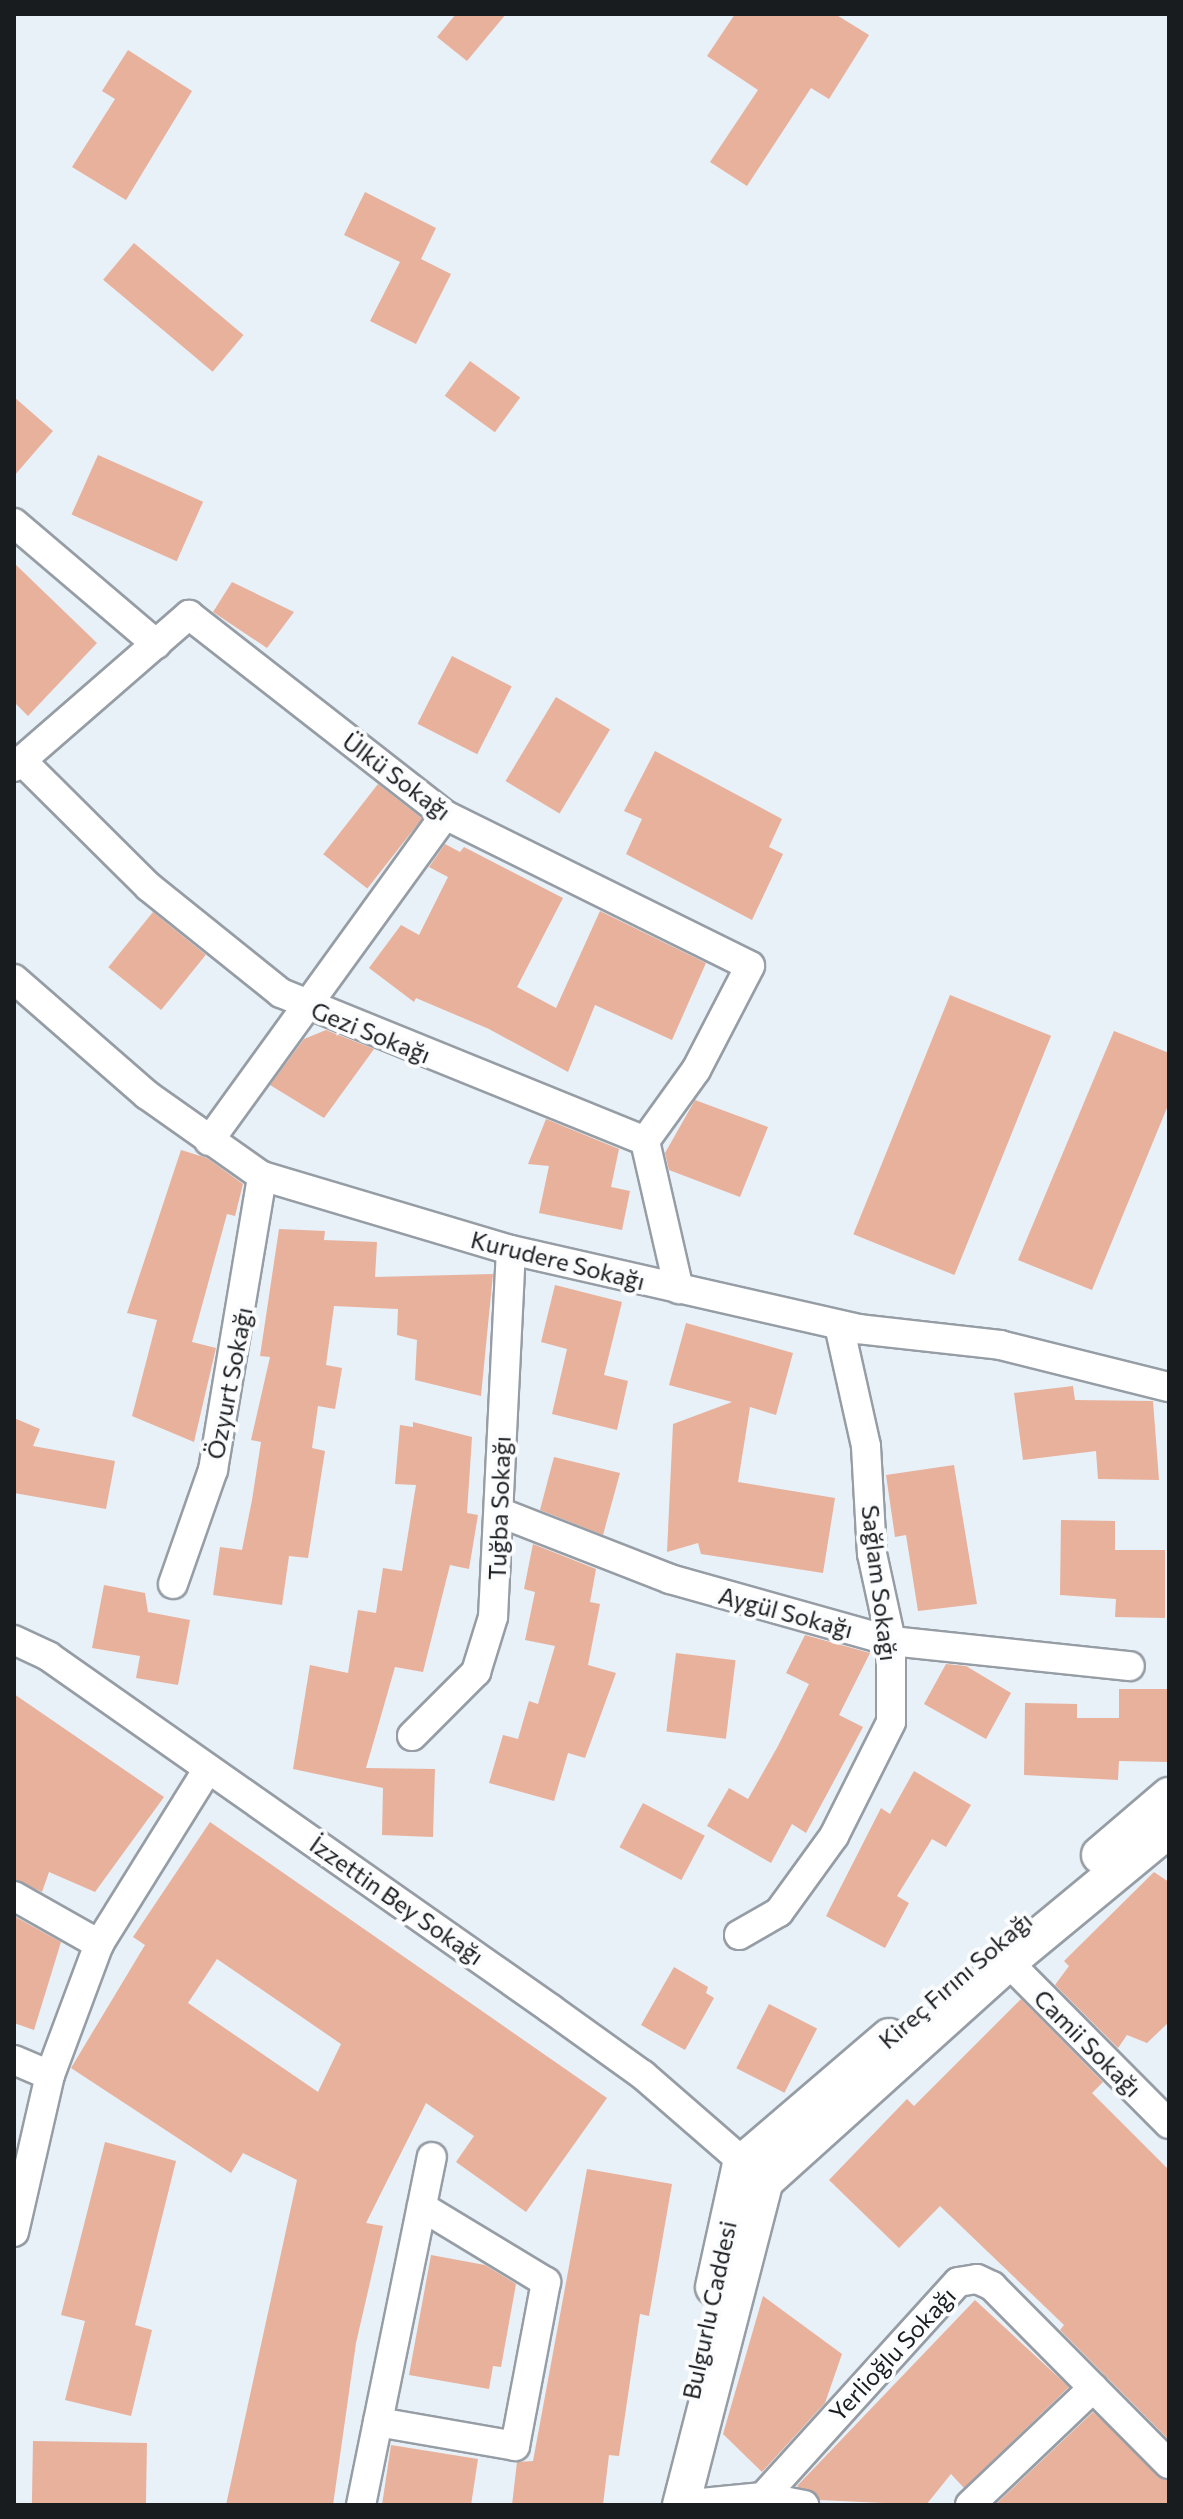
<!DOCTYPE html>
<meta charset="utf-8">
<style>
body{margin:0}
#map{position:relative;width:1183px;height:2519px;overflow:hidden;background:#e8f0f8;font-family:Commissioner,sans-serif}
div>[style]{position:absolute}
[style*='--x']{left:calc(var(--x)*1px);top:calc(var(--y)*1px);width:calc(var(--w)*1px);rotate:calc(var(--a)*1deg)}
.building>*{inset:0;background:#e8b19c;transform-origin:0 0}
.roads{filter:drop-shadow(2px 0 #969da5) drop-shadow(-2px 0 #969da5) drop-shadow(0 2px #969da5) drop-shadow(0 -2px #969da5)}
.minor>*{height:28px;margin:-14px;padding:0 14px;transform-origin:14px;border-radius:14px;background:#fff}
.major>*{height:36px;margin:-18px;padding:0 18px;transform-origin:18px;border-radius:18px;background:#fff}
span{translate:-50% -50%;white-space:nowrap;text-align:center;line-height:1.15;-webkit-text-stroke:8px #fbfcfe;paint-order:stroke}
.street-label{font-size:24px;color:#191c1f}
.frame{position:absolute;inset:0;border:16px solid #191c1f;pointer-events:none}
</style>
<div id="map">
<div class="building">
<i style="clip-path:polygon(456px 14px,506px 14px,467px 61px,437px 37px)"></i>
<i style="clip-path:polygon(735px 14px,835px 14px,869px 35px,829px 99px,811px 88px,747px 186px,710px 162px,758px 90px,707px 56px)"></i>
<i style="clip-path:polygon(128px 50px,192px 91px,126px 200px,72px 167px,115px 99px,102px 91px)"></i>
<i style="clip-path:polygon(365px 192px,436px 228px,421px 259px,451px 274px,416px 344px,370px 321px,400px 262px,344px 235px)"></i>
<i style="left:134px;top:243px;width:143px;height:48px;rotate:40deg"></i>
<i style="left:470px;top:361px;width:62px;height:43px;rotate:36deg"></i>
<i style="clip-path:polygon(14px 397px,53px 431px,14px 476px)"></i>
<i style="left:98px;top:455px;width:115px;height:65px;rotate:24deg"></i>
<i style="clip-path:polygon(14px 563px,97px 643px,28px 716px,14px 702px)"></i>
<i style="clip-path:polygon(232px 582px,294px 612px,267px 648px,213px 612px)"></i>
<i style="left:452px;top:656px;width:67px;height:76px;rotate:27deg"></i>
<i style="left:556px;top:697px;width:63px;height:98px;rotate:31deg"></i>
<i style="clip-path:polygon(655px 751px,782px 819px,769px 847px,783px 854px,752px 920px,626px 854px,642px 819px,624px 811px)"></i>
<i style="left:378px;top:784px;width:56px;height:89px;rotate:38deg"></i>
<i style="clip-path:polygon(445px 844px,460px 852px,464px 847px,563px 898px,517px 987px,556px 1008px,600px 911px,706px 963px,672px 1040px,595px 1005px,568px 1072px,489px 1029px,416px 998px,414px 1002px,369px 968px,401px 925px,419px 935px,448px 877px,429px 867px)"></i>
<i style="left:153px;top:912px;width:68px;height:71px;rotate:39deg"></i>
<i style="left:950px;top:995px;width:109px;height:258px;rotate:22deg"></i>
<i style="clip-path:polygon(326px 1030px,374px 1049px,324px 1118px,270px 1085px,304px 1039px)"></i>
<i style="clip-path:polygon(1114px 1031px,1169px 1053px,1169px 1103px,1092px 1290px,1018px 1260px)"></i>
<i style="clip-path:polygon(695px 1100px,768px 1127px,740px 1197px,669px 1170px,665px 1153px)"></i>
<i style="clip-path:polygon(546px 1119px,619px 1149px,611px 1187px,630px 1191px,622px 1230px,539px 1213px,549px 1166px,528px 1164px)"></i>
<i style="clip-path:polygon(181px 1150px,207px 1158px,243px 1184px,235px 1216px,227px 1214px,192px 1342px,216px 1348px,194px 1442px,132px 1416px,157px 1320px,127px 1313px)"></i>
<i style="clip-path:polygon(279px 1229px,325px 1231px,324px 1240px,377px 1242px,375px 1277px,493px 1274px,481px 1396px,415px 1380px,417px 1340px,397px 1335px,398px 1309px,334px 1306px,326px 1365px,342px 1368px,335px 1409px,318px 1406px,312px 1448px,325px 1451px,308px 1558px,289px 1556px,282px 1605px,213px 1595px,220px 1547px,242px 1550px,252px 1500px,261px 1442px,251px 1440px,270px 1357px,260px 1356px)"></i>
<i style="clip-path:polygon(555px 1285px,622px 1302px,604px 1375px,628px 1381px,617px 1430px,552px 1414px,567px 1349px,541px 1342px)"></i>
<i style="clip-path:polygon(686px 1323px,793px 1353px,776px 1415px,750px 1407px,738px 1482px,835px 1498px,823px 1573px,701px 1554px,698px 1543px,667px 1552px,673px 1424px,732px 1402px,669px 1385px)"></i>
<i style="clip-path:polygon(1073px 1386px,1075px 1400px,1153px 1401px,1159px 1480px,1098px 1479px,1096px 1451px,1023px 1460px,1014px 1393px)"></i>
<i style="clip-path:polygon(14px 1418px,40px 1429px,33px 1446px,115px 1461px,106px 1509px,14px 1493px)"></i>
<i style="clip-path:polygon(413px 1422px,472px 1437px,467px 1513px,478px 1515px,469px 1569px,450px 1565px,423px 1672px,395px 1667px,366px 1768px,435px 1769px,433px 1837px,382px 1835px,383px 1788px,293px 1769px,310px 1665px,348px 1673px,358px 1610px,376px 1613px,383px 1568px,402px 1571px,416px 1485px,395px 1484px,400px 1425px,413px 1427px)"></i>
<i style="clip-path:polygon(554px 1457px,620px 1473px,603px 1535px,540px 1510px)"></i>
<i style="clip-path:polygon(954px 1465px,977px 1604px,918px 1611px,906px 1535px,895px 1537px,886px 1475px)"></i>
<i style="clip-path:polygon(1061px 1520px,1115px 1521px,1115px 1550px,1165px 1550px,1165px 1618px,1115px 1617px,1116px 1599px,1060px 1595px)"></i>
<i style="clip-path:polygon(533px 1544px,596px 1569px,590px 1602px,600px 1604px,588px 1665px,616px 1673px,585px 1758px,568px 1753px,554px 1801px,489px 1783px,503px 1735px,518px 1739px,529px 1701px,538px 1704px,555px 1646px,525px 1640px,535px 1592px,524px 1589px)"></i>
<i style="clip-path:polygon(104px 1585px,145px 1593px,148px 1612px,190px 1620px,178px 1685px,136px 1678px,140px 1656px,92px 1648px)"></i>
<i style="clip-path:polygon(805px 1635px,870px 1653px,839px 1715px,863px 1727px,806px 1833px,792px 1824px,771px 1863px,707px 1826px,729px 1788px,748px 1799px,778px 1746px,809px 1684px,786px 1673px)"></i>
<i style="left:676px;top:1653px;width:60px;height:79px;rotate:7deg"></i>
<i style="clip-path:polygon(946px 1664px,966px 1666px,1011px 1693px,986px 1739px,924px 1704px)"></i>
<i style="clip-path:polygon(1119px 1689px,1169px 1689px,1169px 1762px,1119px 1761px,1118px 1780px,1024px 1775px,1025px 1703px,1077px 1704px,1077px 1718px,1119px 1718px)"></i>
<i style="clip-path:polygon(14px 1694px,164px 1797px,95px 1892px,49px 1872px,42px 1892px,14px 1879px)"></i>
<i style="clip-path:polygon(914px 1771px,971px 1805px,946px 1847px,932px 1839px,897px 1896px,909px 1903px,885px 1948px,826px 1916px,881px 1808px,890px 1814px)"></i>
<i style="left:643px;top:1803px;width:70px;height:50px;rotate:28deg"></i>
<i style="clip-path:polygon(evenodd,210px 1822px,607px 2098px,526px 2212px,456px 2162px,474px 2136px,426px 2103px,366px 2223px,383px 2226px,356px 2343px,333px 2505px,226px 2505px,297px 2180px,243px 2153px,231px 2173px,71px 2068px,145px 1945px,133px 1937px,210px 1822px,217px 1959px,341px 2044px,318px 2092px,188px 2003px,217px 1959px)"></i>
<i style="clip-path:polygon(1154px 1872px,1169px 1882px,1169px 2022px,1147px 2043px,1127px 2035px,1118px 2048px,1055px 1985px,1069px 1966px,1064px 1961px)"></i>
<i style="clip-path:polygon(14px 1916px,61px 1942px,34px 2030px,14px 2023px)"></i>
<i style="clip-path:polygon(674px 1967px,708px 1987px,706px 1993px,714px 1998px,685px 2050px,641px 2025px)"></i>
<i style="clip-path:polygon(1021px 1999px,1103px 2082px,1092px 2093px,1169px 2170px,1169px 2440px,1060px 2330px,1064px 2325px,940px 2206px,899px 2248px,829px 2180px,907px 2099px,914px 2106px)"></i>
<i style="left:769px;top:2004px;width:54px;height:72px;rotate:27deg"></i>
<i style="clip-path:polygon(105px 2142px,176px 2161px,135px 2325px,152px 2330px,131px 2416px,65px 2400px,85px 2321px,61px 2315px)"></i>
<i style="clip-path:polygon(587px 2169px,672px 2184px,649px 2316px,640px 2314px,619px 2456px,609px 2455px,603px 2505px,512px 2505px,517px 2462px,533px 2461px)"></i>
<i style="clip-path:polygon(431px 2255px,485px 2265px,516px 2284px,501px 2367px,493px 2366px,489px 2389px,409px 2375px)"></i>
<i style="clip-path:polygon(763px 2296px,842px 2354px,825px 2403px,762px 2472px,723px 2434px)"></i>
<i style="clip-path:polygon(975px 2300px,1069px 2387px,964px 2488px,951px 2474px,926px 2505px,820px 2500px,797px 2486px)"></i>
<i style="clip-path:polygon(1093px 2412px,1169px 2481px,1169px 2505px,995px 2505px)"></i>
<i style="left:33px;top:2441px;width:114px;height:64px;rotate:1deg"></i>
<i style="clip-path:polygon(391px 2445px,478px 2459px,471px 2505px,382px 2505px)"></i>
</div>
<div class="roads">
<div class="minor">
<i style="--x:14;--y:523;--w:187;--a:40.4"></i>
<i style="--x:22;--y:761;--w:179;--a:44.8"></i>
<i style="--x:149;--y:887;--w:169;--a:38.8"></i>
<i style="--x:281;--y:993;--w:393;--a:22.1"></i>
<i style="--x:645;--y:1141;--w:152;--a:77.1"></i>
<i style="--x:14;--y:767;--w:232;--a:-41"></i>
<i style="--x:189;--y:615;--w:325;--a:38"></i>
<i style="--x:445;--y:815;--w:340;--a:26.3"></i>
<i style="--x:750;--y:966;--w:117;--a:117.4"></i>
<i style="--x:696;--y:1070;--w:87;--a:125.7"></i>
<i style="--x:14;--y:979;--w:176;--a:41.1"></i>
<i style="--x:147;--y:1095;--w:141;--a:35.2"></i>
<i style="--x:262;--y:1176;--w:260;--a:16.6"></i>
<i style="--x:511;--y:1250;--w:356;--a:12.8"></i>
<i style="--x:858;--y:1329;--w:143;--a:6.4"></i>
<i style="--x:1000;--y:1345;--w:174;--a:14"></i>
<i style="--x:209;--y:1141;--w:402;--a:-54.1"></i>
<i style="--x:501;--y:1513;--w:181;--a:21.3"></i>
<i style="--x:670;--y:1579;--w:230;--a:15.7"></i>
<i style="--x:891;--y:1641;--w:240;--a:6"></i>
<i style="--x:173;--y:1584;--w:121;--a:-70.7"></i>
<i style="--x:213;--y:1470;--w:298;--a:-80.5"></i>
<i style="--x:14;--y:1640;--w:38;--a:25"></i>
<i style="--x:48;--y:1656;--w:615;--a:35.06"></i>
<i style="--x:551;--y:2009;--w:113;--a:35.7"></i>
<i style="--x:643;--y:2075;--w:154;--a:41"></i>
<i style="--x:412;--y:1736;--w:91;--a:-45"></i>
<i style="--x:476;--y:1672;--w:58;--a:-72.8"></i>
<i style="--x:493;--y:1617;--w:367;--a:-87.2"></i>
<i style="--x:14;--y:1896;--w:98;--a:29.5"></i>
<i style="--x:739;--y:1935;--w:46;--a:-29.9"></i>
<i style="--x:779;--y:1912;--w:94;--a:-54.1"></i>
<i style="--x:834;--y:1836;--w:127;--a:-63.4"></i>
<i style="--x:891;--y:1722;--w:81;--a:-90"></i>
<i style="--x:891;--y:1641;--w:89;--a:-102.3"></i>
<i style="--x:872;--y:1554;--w:108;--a:-93.2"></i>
<i style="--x:866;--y:1446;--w:124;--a:-102.6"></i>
<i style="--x:1008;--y:1962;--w:228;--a:45.2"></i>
<i style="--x:14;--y:2060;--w:39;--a:23"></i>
<i style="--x:14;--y:2232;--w:161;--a:-77.1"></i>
<i style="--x:50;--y:2075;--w:140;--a:-69.5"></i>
<i style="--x:99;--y:1944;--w:206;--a:-58.1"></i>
<i style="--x:378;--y:2422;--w:139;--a:9.9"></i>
<i style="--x:515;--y:2446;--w:167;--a:-79.3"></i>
<i style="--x:546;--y:2282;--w:145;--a:-148.8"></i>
<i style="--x:763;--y:2497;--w:290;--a:-47.8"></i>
<i style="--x:958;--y:2282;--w:19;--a:-9"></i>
<i style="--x:977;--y:2279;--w:17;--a:25"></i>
<i style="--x:992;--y:2286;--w:251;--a:45.2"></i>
<i style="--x:361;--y:2505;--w:355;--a:-78.5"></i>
<i style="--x:681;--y:2505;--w:82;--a:-5.6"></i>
<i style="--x:763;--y:2497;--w:42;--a:11"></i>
<i style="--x:970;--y:2505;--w:170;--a:-43.6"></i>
</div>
<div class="major">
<i style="--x:1100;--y:1855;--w:91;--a:-40.5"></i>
<i style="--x:714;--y:2287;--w:126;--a:-77.6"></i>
<i style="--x:741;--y:2164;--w:195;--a:-40.6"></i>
<i style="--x:681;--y:2505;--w:335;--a:-75.5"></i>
<i style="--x:765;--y:2181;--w:327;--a:-42"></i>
<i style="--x:1008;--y:1962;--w:209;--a:-39.6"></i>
</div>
</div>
<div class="street-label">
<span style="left:397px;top:776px;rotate:37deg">Ülkü Sokağı</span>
<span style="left:371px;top:1032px;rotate:22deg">Gezi Sokağı</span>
<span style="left:558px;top:1260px;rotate:14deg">Kurudere Sokağı</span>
<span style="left:229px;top:1383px;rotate:-79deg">Özyurt Sokağı</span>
<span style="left:499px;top:1508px;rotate:-88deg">Tuğba Sokağı</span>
<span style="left:880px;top:1583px;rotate:83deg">Sağlam Sokağı</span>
<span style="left:786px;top:1612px;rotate:15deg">Aygül Sokağı</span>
<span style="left:397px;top:1900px;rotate:35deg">İzzettin Bey Sokağı</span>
<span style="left:955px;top:1980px;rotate:-41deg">Kireç Fırını Sokağı</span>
<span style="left:1088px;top:2043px;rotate:45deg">Camii Sokağı</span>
<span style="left:709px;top:2310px;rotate:-78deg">Bulgurlu Caddesi</span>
<span style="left:892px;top:2354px;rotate:-47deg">Yerlioğlu Sokağı</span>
</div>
<div class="frame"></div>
</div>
